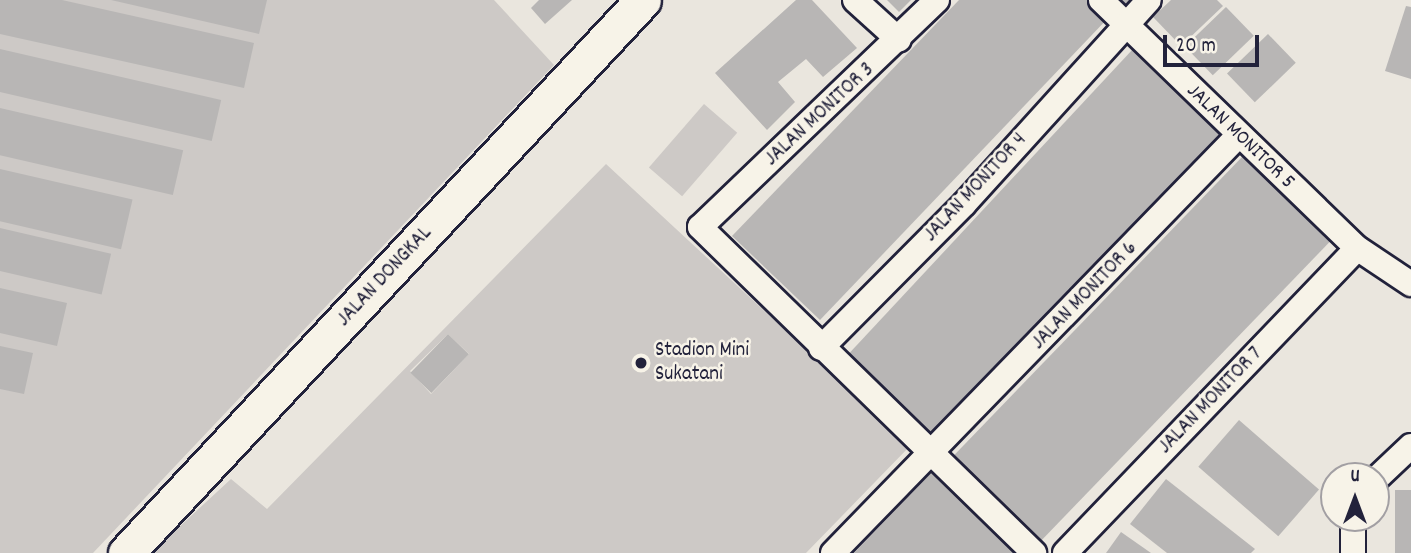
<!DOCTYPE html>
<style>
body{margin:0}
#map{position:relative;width:1411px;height:553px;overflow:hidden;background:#eae6de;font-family:Dekko,sans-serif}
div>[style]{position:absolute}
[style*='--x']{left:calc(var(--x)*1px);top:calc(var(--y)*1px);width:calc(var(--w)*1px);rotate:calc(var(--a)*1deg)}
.green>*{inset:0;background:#cdc9c6;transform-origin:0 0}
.building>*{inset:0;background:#b8b6b5;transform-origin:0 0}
.roads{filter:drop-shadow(2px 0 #22223b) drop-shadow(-2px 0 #22223b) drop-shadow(0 2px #22223b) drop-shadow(0 -2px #22223b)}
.street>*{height:24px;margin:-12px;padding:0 12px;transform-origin:12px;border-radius:12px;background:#f7f3e8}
.secondary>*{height:35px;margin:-17.5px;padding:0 17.5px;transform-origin:17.5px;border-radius:17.5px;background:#f7f3e8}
.dots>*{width:19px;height:19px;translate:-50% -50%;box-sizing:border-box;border:4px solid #f7f3e8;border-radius:50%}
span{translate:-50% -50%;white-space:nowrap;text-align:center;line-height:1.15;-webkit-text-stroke:5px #f7f3e8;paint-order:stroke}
.street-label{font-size:21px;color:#22223b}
.poi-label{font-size:21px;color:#22223b}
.left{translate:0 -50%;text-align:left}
.north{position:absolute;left:1320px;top:462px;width:70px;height:70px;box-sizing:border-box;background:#f7f3e8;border:2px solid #a29fa3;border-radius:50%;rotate:0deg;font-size:19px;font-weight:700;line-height:28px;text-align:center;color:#22223b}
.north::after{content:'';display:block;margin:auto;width:24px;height:32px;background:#22223b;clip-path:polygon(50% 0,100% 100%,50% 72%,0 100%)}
.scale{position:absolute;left:1163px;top:35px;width:96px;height:32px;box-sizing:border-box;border:4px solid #22223b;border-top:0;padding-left:9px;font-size:21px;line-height:24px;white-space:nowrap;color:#22223b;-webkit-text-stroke:5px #f7f3e8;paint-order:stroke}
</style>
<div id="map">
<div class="green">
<i style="clip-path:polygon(0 0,494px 0,554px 65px,93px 553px,0 553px)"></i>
<i style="left:704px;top:104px;width:44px;height:84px;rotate:41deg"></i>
<i style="clip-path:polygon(evenodd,606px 164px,910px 446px,806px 553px,151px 553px,231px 479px,267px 509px,606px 164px,448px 334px,469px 354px,431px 394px,410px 371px,448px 334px)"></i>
</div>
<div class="building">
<i style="clip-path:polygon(0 0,62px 0,254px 43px,244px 88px,0 34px)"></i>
<i style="clip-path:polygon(111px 0,267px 0,259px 34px)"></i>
<i style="clip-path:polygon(539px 0,572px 0,545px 24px,531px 8px)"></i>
<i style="clip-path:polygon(796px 0,812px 0,857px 48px,823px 77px,806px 59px,778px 82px,795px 102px,767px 130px,715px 73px)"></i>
<i style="clip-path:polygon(887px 0,911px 0,899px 12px)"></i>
<i style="clip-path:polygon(959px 0,1093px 0,1110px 16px,820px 320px,732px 236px)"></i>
<i style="clip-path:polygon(1114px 0,1134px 0,1124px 9px)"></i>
<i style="clip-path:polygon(1171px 0,1217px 0,1223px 6px,1181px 46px,1153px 17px)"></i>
<i style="clip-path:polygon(1406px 6px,1411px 7px,1411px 79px,1385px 71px)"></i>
<i style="left:1226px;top:7px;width:40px;height:57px;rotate:46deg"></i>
<i style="left:1268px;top:34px;width:40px;height:57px;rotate:46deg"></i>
<i style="left:0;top:49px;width:227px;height:42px;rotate:13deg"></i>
<i style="left:1133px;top:49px;width:122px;height:427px;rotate:43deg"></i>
<i style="left:0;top:108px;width:188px;height:46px;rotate:13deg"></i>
<i style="left:1243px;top:156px;width:122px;height:426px;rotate:44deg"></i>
<i style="left:0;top:169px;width:136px;height:51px;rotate:13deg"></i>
<i style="left:0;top:228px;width:114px;height:42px;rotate:13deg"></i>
<i style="clip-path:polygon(0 288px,67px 303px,57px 346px,0 333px)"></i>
<i style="left:448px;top:334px;width:29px;height:54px;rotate:44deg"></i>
<i style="clip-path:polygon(0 346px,33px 353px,24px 394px,0 389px)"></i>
<i style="left:1239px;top:420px;width:106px;height:62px;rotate:41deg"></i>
<i style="clip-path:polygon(935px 469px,1023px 553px,854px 553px)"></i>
<i style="clip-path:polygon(1166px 479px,1255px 549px,1251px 553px,1167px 553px,1130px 524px)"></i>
<i style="left:1395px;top:490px;width:16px;height:63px"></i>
<i style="clip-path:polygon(1121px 532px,1151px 553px,1106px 553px)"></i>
</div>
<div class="roads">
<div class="street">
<i style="--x:855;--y:0;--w:59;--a:42.3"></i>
<i style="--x:937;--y:0;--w:328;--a:136.2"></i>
<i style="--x:700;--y:227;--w:467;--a:44.3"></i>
<i style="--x:1101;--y:0;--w:356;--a:44.1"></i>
<i style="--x:1357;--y:248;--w:65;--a:33.7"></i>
<i style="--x:821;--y:348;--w:203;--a:-45.2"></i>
<i style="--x:964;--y:204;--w:275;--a:-47.8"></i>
<i style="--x:1376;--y:479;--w:48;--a:-43.3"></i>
<i style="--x:1353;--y:518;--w:35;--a:90"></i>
<i style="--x:833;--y:553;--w:580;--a:-45.84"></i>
<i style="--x:1065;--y:553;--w:422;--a:-46.2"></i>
</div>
<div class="secondary">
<i style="--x:126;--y:553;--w:757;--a:-46.93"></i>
</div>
</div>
<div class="dots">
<i style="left:641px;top:363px;background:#22223b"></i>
</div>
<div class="street-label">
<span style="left:820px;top:115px;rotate:-43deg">JALAN MONITOR 3</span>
<span style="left:1240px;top:137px;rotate:44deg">JALAN MONITOR 5</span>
<span style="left:976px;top:188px;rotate:-47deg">JALAN MONITOR 4</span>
<span style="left:385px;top:277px;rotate:-47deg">JALAN DONGKAL</span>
<span style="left:1085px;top:296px;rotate:-46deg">JALAN MONITOR 6</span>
<span style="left:1211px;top:401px;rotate:-46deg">JALAN MONITOR 7</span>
</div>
<div class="poi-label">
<span class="left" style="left:655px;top:363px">Stadion Mini<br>Sukatani</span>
</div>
<div class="north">U</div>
<div class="scale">20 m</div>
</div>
